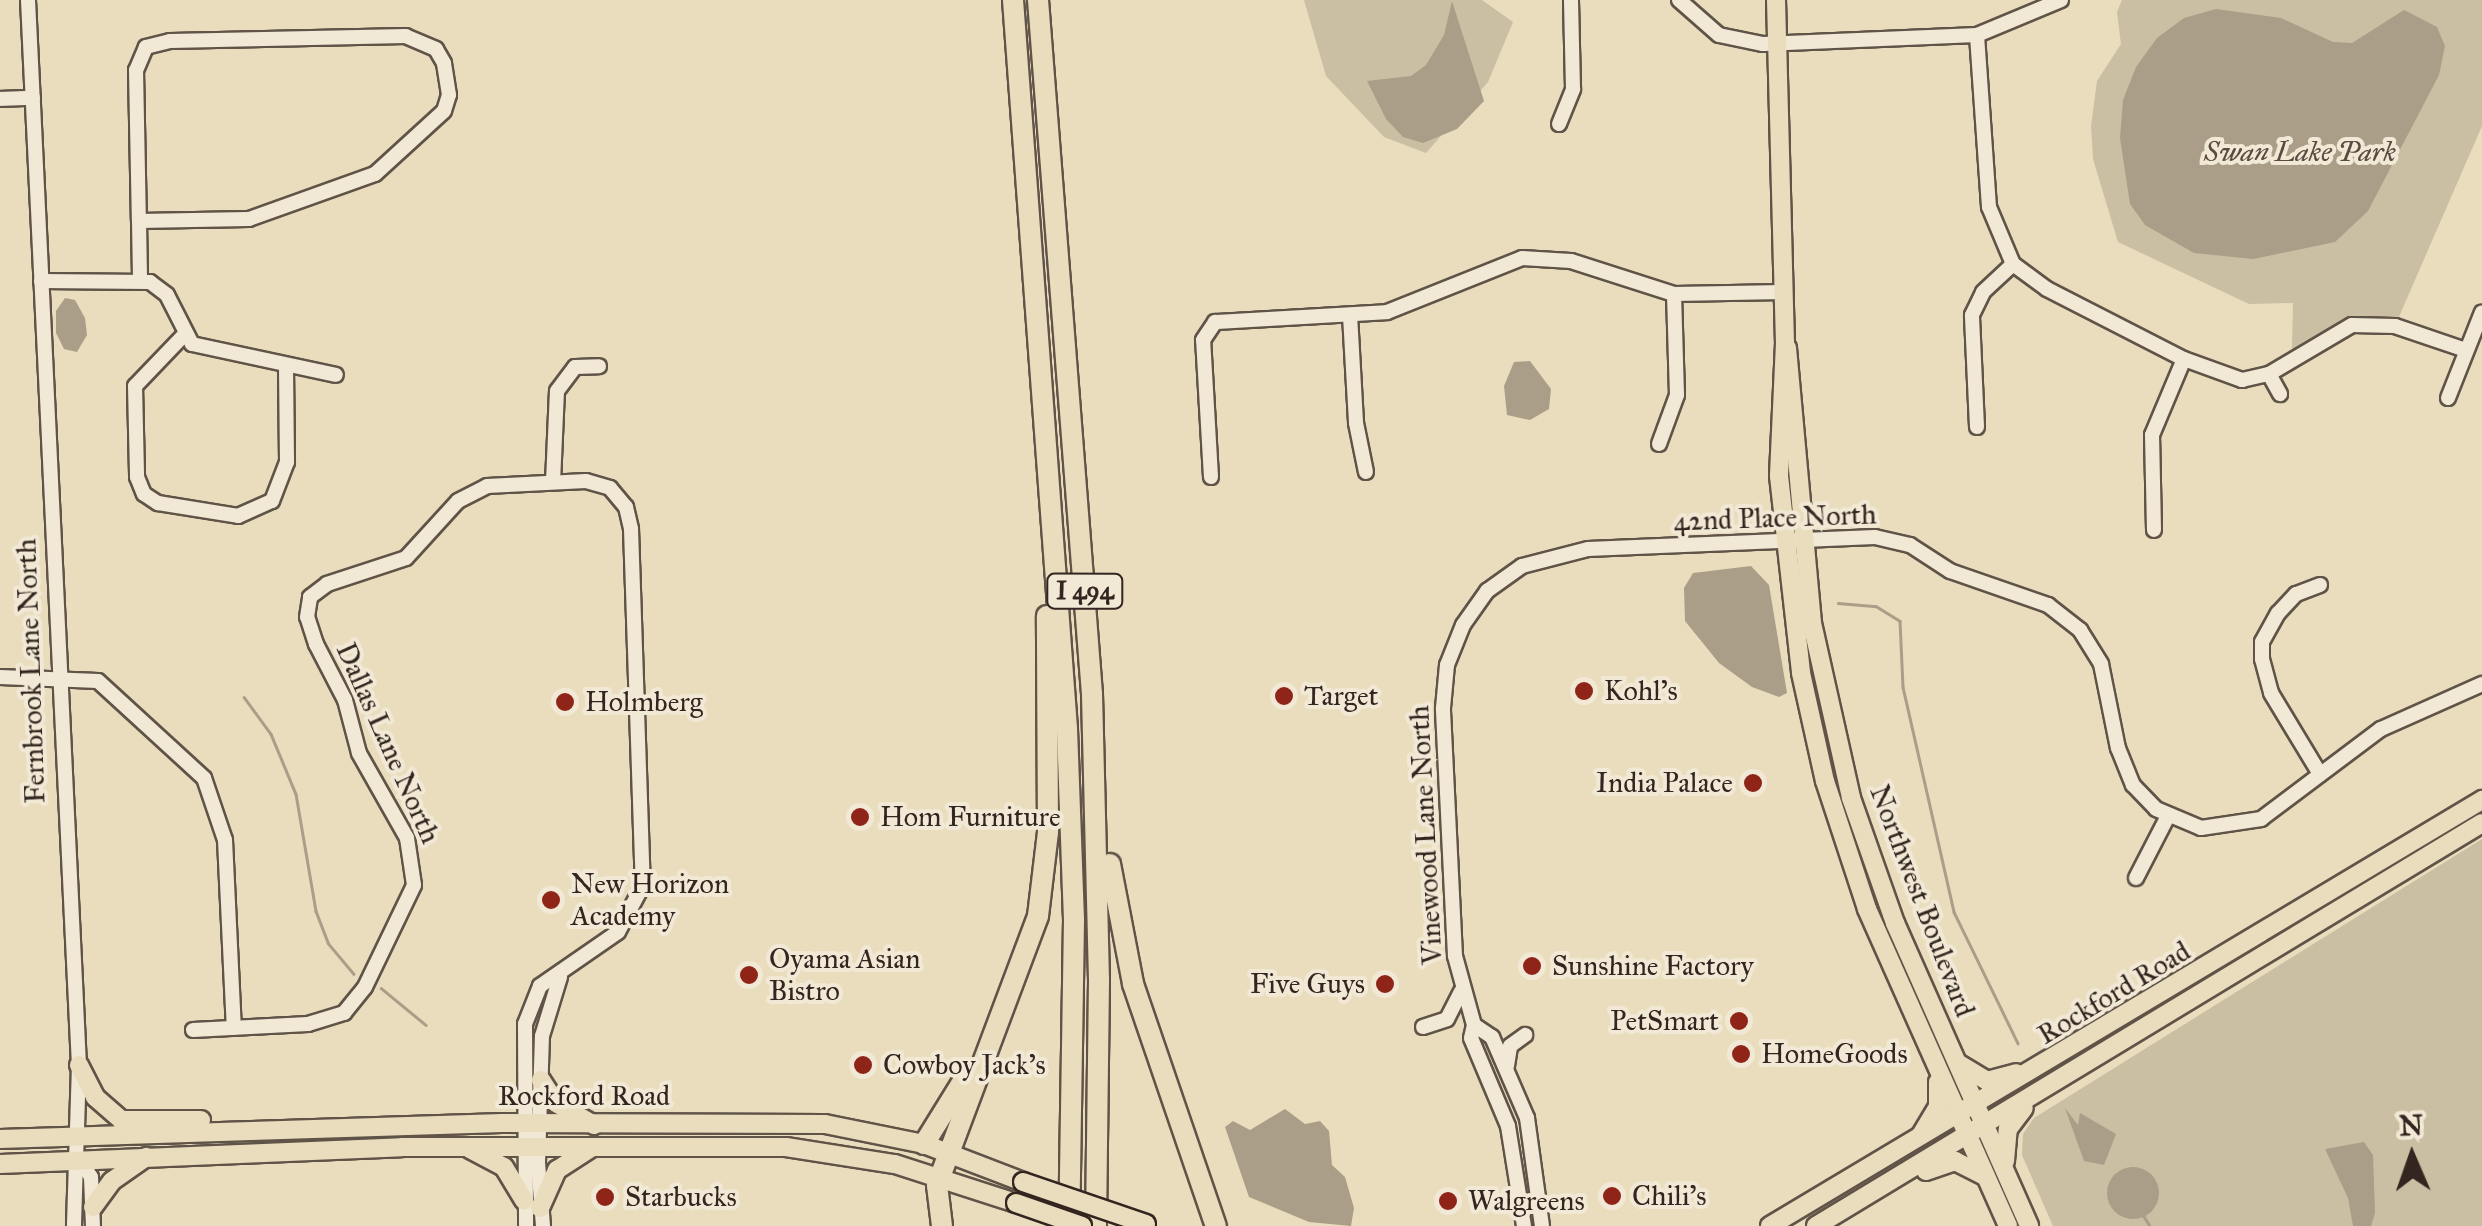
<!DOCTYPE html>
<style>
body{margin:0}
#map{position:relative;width:2482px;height:1226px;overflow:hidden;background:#e9ddbe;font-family:"IM FELL Great Primer",serif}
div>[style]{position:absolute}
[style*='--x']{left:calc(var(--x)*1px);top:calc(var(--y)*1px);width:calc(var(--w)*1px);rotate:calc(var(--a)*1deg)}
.green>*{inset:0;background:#cabea3}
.water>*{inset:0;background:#ab9e88}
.round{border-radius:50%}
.stream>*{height:2.5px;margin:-1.25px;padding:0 1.25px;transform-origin:1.25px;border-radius:1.25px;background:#ab9e88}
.roads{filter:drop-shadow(2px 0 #605347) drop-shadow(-2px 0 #605347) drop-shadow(0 2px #605347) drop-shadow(0 -2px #605347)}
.minor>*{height:14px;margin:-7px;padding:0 7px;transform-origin:7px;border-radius:7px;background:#f1e9d5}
.major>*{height:18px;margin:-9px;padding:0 9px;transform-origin:9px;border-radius:9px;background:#e9ddbe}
.highway>*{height:20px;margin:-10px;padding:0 10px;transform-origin:10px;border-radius:10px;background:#e9ddbe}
.bridges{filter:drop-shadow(2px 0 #33251f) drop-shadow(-2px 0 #33251f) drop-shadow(0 2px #33251f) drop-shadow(0 -2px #33251f)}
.major-bridge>*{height:18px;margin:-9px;padding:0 9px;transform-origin:9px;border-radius:9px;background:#e9ddbe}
.dots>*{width:28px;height:28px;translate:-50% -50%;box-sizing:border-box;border:5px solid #f1e9d5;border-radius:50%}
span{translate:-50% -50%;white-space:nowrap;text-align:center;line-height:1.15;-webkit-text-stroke:8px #f1e9d5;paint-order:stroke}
.shield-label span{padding:2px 8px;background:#f1e9d5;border:2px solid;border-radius:8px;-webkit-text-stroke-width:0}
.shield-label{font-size:25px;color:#33251f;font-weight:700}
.park-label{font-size:28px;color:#594b40;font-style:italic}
.street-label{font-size:28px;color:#33251f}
.poi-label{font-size:28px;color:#33251f}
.left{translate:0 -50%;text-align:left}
.right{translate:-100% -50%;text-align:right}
.north{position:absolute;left:2362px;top:1106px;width:100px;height:100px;-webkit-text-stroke:8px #f1e9d5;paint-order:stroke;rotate:358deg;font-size:28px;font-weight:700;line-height:40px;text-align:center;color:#33251f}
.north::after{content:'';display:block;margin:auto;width:35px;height:45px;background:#33251f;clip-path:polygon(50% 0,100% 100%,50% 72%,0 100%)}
</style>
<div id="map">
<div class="green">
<i style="clip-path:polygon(1304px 0,1482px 0,1513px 22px,1488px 82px,1426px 153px,1384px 137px,1326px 76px)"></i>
<i style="clip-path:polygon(2122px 0,2482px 0,2482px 126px,2398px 319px,2349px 318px,2292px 349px,2293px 303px,2249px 304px,2118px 242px,2093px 159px,2091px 126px,2097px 81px,2121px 44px,2117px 12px)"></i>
<i style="clip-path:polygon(2482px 839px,2482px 1226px,2053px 1226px,2022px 1155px,2023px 1134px,2034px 1118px)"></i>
</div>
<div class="water">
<i style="clip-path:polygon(1452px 1px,1484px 101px,1457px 129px,1423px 143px,1403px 137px,1386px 119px,1367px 81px,1411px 76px,1426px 65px,1444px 35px)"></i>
<i style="clip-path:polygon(2216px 9px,2281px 18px,2333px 42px,2352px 43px,2404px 10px,2437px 27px,2445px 46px,2439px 75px,2368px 211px,2335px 242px,2253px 259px,2194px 253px,2145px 225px,2130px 204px,2120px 138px,2123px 100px,2136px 67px,2157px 38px,2184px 18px)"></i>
<i style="clip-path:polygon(65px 298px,75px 300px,85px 318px,87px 335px,77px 352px,64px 349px,56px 333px,56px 311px)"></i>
<i style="clip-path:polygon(1530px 361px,1551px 389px,1549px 409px,1530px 420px,1507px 415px,1504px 386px,1514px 362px)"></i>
<i style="clip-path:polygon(1751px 566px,1769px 585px,1787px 693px,1779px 697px,1752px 687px,1719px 663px,1685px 621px,1684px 588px,1693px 573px)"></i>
<i style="clip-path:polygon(2065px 1108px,2078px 1125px,2080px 1113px,2116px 1134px,2104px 1165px,2084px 1161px)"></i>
<i style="clip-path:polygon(1285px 1109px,1305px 1124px,1320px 1121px,1329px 1131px,1332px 1165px,1345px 1177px,1354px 1208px,1351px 1226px,1309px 1222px,1249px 1197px,1225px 1127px,1233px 1121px,1250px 1130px)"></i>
<i style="clip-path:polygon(2364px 1142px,2373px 1155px,2375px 1213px,2371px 1226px,2353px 1226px,2348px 1198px,2325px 1149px)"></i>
<i class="round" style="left:2107px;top:1167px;width:52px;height:52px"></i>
</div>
<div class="stream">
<i style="--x:1838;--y:603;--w:38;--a:5"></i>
<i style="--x:1876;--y:606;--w:28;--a:32"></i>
<i style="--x:1900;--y:621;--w:66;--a:87.4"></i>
<i style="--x:1903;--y:687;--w:231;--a:77.2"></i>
<i style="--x:1954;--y:912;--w:146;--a:64"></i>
<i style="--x:244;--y:697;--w:46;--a:53.9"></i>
<i style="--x:271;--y:734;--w:65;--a:67.4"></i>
<i style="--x:296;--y:794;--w:119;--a:80.3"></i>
<i style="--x:316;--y:911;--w:34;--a:69"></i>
<i style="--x:328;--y:943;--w:40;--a:50"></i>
<i style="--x:381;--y:988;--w:58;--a:39.4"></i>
<i style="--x:2140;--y:1210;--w:19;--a:58"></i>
</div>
<div class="roads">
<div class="minor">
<i style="--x:28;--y:0;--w:1066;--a:87.26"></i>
<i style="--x:79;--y:1065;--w:161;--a:91.8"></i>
<i style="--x:1679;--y:0;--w:53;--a:41.2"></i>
<i style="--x:1719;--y:35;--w:45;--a:11.6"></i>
<i style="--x:1763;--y:44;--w:214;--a:-2.4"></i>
<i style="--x:1977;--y:35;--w:91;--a:-22.6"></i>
<i style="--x:0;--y:99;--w:33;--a:-2"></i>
<i style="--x:1559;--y:124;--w:38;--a:-68"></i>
<i style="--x:1573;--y:89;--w:89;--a:-91.3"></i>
<i style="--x:139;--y:221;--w:110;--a:-1"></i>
<i style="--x:249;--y:219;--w:134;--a:-19.7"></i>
<i style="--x:375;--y:174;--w:93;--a:-42.4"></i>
<i style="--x:444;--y:111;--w:17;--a:-73"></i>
<i style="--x:449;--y:95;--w:32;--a:-99"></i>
<i style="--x:444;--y:63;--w:16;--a:-120"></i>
<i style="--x:436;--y:49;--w:33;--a:-157"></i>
<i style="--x:406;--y:36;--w:236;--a:178.8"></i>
<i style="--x:170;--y:41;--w:25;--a:166"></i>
<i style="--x:146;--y:47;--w:25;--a:113"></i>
<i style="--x:136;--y:70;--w:151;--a:88.9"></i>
<i style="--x:139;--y:221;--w:60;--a:89"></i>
<i style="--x:2013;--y:264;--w:42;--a:36.3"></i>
<i style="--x:2047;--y:289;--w:154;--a:27.1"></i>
<i style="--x:2184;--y:359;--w:62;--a:19.9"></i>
<i style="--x:2242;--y:380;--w:28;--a:-13"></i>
<i style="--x:2269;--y:374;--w:96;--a:-30.6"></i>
<i style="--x:2352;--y:325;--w:43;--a:1.3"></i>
<i style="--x:2395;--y:326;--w:75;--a:18.7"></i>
<i style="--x:41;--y:281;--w:109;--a:0.5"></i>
<i style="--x:150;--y:282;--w:21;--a:37"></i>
<i style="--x:167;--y:295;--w:55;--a:63"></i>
<i style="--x:192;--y:344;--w:147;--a:12.1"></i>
<i style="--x:1350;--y:315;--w:108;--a:86.8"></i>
<i style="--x:1356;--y:423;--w:50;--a:78.5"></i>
<i style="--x:183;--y:336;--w:69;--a:133.8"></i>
<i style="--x:135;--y:386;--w:91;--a:88.7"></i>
<i style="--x:137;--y:477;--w:18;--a:68"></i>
<i style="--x:144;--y:494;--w:17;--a:33"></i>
<i style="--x:158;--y:503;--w:81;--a:9.2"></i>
<i style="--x:238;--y:516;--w:37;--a:-24"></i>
<i style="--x:272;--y:501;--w:42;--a:-69"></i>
<i style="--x:287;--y:462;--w:97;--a:-90.6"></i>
<i style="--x:2269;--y:374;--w:23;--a:61"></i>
<i style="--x:2448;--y:398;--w:92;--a:-68.4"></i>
<i style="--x:1977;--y:427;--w:112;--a:-92.6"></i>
<i style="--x:1972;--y:315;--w:25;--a:-64"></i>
<i style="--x:1983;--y:292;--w:41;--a:-43"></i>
<i style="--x:2013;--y:264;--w:62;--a:-112.8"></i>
<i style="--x:1989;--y:207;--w:172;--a:-94"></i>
<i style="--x:1659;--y:444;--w:52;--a:-69.8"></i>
<i style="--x:1677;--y:395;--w:101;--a:-91.7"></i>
<i style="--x:1211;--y:477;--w:137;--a:-93.3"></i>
<i style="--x:1203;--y:340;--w:22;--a:-56"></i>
<i style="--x:1215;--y:322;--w:172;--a:-3.3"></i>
<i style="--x:1387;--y:312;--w:145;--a:-21.8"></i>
<i style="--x:1522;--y:258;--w:49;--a:3.5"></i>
<i style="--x:1571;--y:261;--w:108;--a:17.8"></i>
<i style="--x:1674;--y:294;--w:110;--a:-1"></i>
<i style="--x:553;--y:482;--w:91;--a:-87.5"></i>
<i style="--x:557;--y:391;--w:30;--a:-53"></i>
<i style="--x:575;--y:367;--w:24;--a:-2"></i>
<i style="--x:2154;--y:530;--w:95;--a:-91.2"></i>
<i style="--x:2152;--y:435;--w:82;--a:-67.2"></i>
<i style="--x:2320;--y:585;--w:26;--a:159"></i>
<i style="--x:2296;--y:594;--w:26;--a:133"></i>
<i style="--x:2278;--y:613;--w:33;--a:119"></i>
<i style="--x:2262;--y:642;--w:17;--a:90"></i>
<i style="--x:2262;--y:659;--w:35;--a:75"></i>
<i style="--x:2271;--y:693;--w:95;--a:58.8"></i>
<i style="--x:0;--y:677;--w:98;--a:2.3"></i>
<i style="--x:98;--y:681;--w:144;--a:42.5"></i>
<i style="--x:204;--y:778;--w:65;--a:71.3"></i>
<i style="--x:225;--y:840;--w:188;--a:87.3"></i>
<i style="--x:2136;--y:878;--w:70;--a:-62.7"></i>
<i style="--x:1474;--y:1025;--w:22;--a:34"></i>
<i style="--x:1492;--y:1037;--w:88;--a:66.6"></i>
<i style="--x:1527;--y:1118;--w:109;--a:82.1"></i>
<i style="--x:1423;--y:1027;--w:25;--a:-18"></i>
<i style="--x:1447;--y:1019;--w:31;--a:-63"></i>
<i style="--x:193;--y:1030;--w:115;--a:-3"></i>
<i style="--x:308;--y:1024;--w:38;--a:-17"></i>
<i style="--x:344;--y:1013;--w:33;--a:-51"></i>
<i style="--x:365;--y:987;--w:113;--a:-64.3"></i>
<i style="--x:414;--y:885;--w:48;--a:-98.5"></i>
<i style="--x:407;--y:838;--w:98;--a:-119.5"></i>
<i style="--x:359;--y:753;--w:55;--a:-104.8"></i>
<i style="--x:345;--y:700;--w:63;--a:-117.4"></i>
<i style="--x:316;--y:644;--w:28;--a:-108"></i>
<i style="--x:307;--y:617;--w:20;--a:-81"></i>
<i style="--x:310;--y:597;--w:21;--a:-37"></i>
<i style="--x:327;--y:584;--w:83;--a:-18.2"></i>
<i style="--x:406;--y:558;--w:77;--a:-47.6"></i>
<i style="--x:458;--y:501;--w:33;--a:-27"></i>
<i style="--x:487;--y:486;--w:99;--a:-2.9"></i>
<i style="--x:586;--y:481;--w:25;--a:16"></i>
<i style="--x:610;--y:488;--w:25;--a:50"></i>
<i style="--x:626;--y:507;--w:23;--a:77"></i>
<i style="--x:631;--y:529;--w:356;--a:88.1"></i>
<i style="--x:643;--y:885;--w:53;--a:118"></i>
<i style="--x:618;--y:932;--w:95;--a:145.3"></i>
<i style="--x:540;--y:986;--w:41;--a:111.5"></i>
<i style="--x:525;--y:1024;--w:202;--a:89.7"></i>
<i style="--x:1507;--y:1066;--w:20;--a:-81"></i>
<i style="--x:1510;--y:1046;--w:19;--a:-36"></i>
<i style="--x:80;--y:1159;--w:21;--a:59"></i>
<i style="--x:91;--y:1177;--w:49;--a:87.7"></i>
<i style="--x:543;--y:1226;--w:64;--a:-94.5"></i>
<i style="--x:538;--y:1162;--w:126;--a:-88.2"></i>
<i style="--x:542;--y:1036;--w:62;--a:-73"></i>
<i style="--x:1524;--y:1226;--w:101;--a:-99.1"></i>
<i style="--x:1508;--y:1126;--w:95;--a:-112.8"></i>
<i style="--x:1471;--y:1038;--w:13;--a:-77"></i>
<i style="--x:1474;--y:1025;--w:72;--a:-105.4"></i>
<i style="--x:1455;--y:956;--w:248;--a:-92.8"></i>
<i style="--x:1443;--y:708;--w:43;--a:-84.7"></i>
<i style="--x:1447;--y:665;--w:43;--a:-68.2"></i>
<i style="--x:1463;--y:625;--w:42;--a:-54.8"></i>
<i style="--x:1487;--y:591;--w:43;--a:-35.5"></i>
<i style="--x:1522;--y:566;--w:68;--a:-14.4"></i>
<i style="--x:1588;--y:549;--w:287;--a:-2.4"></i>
<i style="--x:1875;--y:537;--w:36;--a:13"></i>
<i style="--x:1910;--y:545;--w:48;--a:33"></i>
<i style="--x:1950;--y:571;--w:104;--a:19.1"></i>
<i style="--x:2048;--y:605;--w:41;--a:38"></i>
<i style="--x:2080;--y:630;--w:40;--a:58"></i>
<i style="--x:2101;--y:664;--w:86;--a:78.6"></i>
<i style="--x:2118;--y:748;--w:40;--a:68"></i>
<i style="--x:2133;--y:785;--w:33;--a:46"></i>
<i style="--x:2156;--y:809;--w:49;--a:22.9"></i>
<i style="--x:2201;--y:828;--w:61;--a:-8.5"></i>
<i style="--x:2261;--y:819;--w:150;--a:-36.9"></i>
<i style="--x:2381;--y:729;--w:111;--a:-24"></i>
</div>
<div class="major">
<i style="--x:1776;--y:0;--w:343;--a:88.5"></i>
<i style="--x:1785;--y:343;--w:133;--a:92.6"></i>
<i style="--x:1779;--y:476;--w:198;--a:83.6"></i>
<i style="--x:1801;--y:673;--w:111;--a:77.5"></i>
<i style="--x:1825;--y:781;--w:135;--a:71.8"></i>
<i style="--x:1867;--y:909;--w:347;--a:66"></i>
<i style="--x:1787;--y:348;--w:276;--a:84.8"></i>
<i style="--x:1812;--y:623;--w:179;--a:77.4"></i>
<i style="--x:1851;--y:798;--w:133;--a:70.6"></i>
<i style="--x:1895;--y:923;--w:331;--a:66.1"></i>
<i style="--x:1959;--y:1064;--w:33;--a:31"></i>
<i style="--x:1987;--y:1081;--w:30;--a:-15"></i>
<i style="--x:79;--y:1065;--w:36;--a:63"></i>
<i style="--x:95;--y:1097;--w:35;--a:41"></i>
<i style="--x:121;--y:1120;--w:80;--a:0"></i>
<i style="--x:541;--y:1080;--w:27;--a:57"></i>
<i style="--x:556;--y:1103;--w:44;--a:30.1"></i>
<i style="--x:1921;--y:1135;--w:33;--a:-59"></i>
<i style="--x:1938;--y:1107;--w:25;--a:-90"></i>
<i style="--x:0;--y:1139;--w:503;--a:-1.82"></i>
<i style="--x:503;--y:1123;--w:322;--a:0.2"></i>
<i style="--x:825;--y:1124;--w:101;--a:11.4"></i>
<i style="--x:924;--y:1144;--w:106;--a:21"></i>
<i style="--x:470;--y:1149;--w:38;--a:28"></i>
<i style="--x:504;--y:1167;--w:39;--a:59"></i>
<i style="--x:2005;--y:1161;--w:32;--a:-85"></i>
<i style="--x:2008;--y:1129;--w:26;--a:-53"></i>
<i style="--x:0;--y:1164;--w:402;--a:-2.4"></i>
<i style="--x:402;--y:1147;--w:384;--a:0"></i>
<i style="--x:786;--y:1147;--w:110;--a:8.9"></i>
<i style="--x:895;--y:1164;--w:127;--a:17.9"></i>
<i style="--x:1926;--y:1171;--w:31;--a:-19"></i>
<i style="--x:1955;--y:1161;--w:31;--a:27"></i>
<i style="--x:93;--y:1207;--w:32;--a:-54"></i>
<i style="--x:112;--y:1181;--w:42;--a:-35.2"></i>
<i style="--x:540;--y:1208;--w:42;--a:-65.9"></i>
<i style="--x:557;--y:1170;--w:40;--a:-32.9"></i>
<i style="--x:1770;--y:1226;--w:830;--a:-30.89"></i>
<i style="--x:1816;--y:1226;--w:778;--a:-31.18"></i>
</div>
<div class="highway">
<i style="--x:1013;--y:0;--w:731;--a:85.76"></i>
<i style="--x:1067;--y:729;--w:191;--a:87.9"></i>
<i style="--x:1074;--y:920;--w:306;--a:90.9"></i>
<i style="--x:1038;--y:0;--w:696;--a:85.55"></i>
<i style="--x:1092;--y:694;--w:286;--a:88.6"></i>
<i style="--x:1099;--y:980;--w:246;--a:90.7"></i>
<i style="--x:1110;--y:864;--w:122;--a:79.1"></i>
<i style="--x:1133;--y:984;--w:256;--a:71.1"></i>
<i style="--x:924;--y:1144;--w:74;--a:-58.2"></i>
<i style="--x:942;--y:1226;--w:41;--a:-97"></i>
<i style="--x:937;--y:1185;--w:287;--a:-69.4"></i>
<i style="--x:1038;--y:916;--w:85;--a:-83.2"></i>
<i style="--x:1048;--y:832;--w:216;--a:-90.3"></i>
</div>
</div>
<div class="bridges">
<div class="major-bridge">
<i style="--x:1023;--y:1182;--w:130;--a:18.9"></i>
<i style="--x:1016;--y:1203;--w:70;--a:19.2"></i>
</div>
</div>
<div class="dots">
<i style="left:1584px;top:691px;background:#8f2418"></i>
<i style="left:1284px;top:696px;background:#8f2418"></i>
<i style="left:565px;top:702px;background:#8f2418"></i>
<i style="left:1753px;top:783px;background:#8f2418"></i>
<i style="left:860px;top:817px;background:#8f2418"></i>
<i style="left:551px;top:900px;background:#8f2418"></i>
<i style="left:1532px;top:966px;background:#8f2418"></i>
<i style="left:749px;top:975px;background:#8f2418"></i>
<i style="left:1385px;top:984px;background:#8f2418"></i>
<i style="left:1739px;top:1021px;background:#8f2418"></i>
<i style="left:1741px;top:1054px;background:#8f2418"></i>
<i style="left:863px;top:1065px;background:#8f2418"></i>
<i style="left:1612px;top:1196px;background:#8f2418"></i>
<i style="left:605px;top:1197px;background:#8f2418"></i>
<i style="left:1448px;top:1201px;background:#8f2418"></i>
</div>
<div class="shield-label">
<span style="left:1085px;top:591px">I 494</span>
</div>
<div class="park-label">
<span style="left:2300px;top:152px">Swan Lake Park</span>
</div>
<div class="street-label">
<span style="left:1775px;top:518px;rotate:-2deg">42nd Place North</span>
<span style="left:31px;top:671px;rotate:-92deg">Fernbrook Lane North</span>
<span style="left:388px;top:743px;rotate:66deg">Dallas Lane North</span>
<span style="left:1426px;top:835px;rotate:-93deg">Vinewood Lane North</span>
<span style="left:1922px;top:901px;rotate:69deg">Northwest Boulevard</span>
<span style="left:2114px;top:993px;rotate:-31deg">Rockford Road</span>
<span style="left:584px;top:1096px">Rockford Road</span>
</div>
<div class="poi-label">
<span class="left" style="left:1604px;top:691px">Kohl's</span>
<span class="left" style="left:1304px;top:696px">Target</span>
<span class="left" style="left:585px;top:702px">Holmberg</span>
<span class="right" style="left:1733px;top:783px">India Palace</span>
<span class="left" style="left:880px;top:817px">Hom Furniture</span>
<span class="left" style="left:571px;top:900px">New Horizon<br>Academy</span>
<span class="left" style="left:769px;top:975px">Oyama Asian<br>Bistro</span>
<span class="left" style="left:1552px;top:966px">Sunshine Factory</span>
<span class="right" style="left:1365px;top:984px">Five Guys</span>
<span class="right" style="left:1719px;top:1021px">PetSmart</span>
<span class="left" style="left:1761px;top:1054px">HomeGoods</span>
<span class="left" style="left:883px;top:1065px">Cowboy Jack's</span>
<span class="left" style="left:1632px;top:1196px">Chili's</span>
<span class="left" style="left:625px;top:1197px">Starbucks</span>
<span class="left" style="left:1468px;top:1201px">Walgreens</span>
</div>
<div class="north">N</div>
</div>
